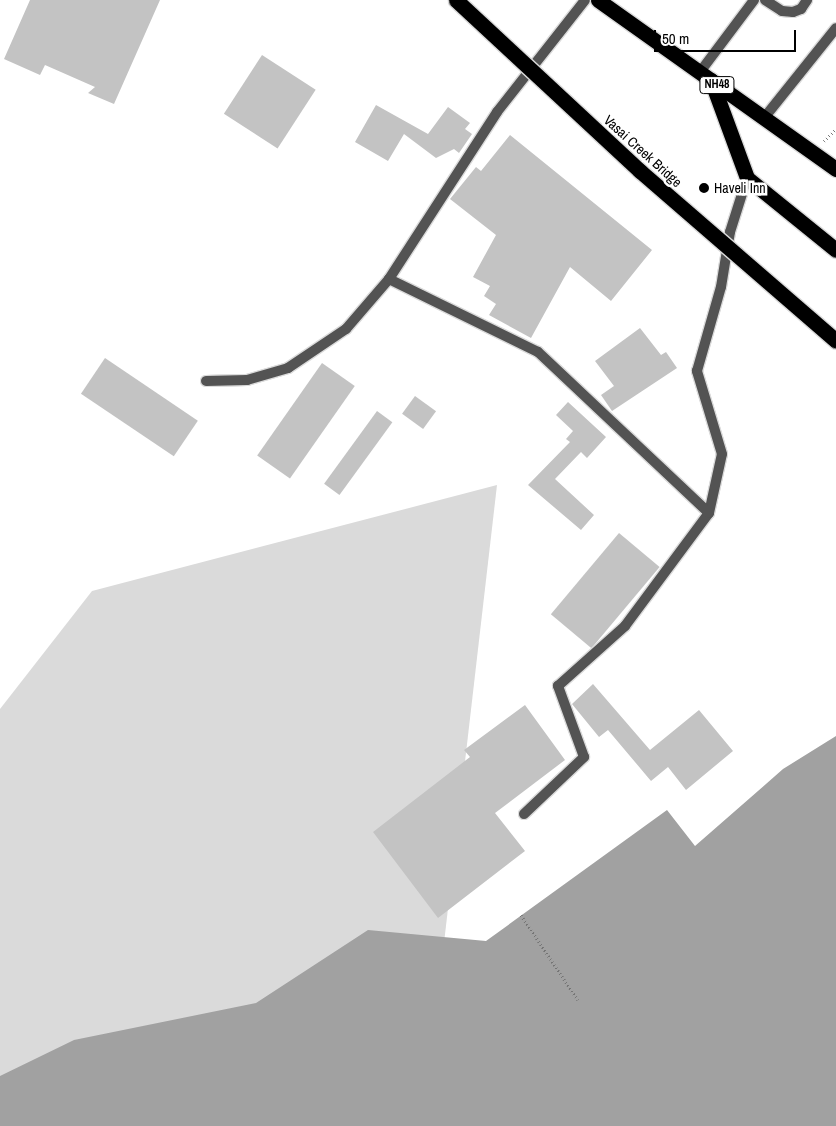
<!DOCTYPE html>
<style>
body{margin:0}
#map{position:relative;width:836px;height:1126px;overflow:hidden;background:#fff;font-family:"Archivo Narrow",sans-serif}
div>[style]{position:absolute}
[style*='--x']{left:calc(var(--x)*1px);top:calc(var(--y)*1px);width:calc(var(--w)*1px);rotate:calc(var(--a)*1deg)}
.green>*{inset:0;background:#dadada}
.water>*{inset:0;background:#a1a1a1}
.building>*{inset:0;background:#c3c3c3;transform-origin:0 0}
.path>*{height:3px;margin-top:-1.5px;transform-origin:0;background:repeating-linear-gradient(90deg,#757575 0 1px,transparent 0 3.5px)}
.roads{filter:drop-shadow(1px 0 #dbdbdb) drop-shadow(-1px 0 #dbdbdb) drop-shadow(0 1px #dbdbdb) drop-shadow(0 -1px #dbdbdb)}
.lane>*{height:10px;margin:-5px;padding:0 5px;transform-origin:5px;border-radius:5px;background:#535353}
.highway>*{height:15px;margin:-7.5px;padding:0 7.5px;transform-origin:7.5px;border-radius:7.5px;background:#000}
.bridges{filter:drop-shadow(1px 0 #dbdbdb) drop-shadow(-1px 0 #dbdbdb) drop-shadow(0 1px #dbdbdb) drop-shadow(0 -1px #dbdbdb)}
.highway-bridge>*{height:15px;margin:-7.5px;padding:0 7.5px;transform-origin:7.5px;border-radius:7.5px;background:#000}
.dots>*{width:14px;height:14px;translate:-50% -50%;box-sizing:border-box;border:2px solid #fff;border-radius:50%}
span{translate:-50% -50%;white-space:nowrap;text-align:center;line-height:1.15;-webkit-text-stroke:5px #fff;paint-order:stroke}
.shield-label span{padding:1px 4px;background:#fff;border:1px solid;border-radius:4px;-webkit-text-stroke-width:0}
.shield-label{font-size:12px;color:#000;font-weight:700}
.street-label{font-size:14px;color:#000}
.poi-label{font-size:14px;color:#000}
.left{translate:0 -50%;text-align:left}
.scale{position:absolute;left:654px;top:30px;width:142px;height:22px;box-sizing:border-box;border:2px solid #000;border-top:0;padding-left:6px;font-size:15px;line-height:18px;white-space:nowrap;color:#000;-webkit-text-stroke:4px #fff;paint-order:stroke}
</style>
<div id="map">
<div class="green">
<i style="clip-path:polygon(497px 485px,444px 943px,0 1126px,0 709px,92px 591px)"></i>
</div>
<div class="water">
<i style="clip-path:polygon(836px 736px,836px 1126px,0 1126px,0 1076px,74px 1040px,256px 1003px,368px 930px,486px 941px,667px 810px,695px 846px,783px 769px)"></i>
</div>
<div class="building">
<i style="clip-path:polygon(30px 0,160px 0,114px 104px,88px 93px,95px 87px,45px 65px,40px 75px,4px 59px)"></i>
<i style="left:262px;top:55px;width:64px;height:70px;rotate:33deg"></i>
<i style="clip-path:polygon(376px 105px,428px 134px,448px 107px,470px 123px,465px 129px,472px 134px,459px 153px,454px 149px,436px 158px,404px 134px,388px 161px,355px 142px)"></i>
<i style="clip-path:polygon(510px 135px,652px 250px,611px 301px,570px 267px,531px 338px,489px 315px,496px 304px,484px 296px,490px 286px,473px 277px,496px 235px,450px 199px,476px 167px,481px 171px)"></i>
<i style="clip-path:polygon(640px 328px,661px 355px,666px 352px,677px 368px,612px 411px,601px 395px,614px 386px,595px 361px)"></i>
<i style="left:105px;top:358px;width:112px;height:43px;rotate:34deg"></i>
<i style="left:322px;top:363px;width:40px;height:113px;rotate:35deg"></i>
<i style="left:415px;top:396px;width:26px;height:22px;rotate:36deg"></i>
<i style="clip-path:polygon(568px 402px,606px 437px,587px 458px,581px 452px,555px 479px,594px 515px,581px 530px,528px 485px,570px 442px,566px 439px,573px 431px,556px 415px)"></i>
<i style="left:377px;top:411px;width:19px;height:90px;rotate:36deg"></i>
<i style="left:619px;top:533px;width:53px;height:106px;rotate:40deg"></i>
<i style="clip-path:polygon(593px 684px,650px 750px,699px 710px,733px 751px,686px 790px,668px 767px,651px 781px,608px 730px,599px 737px,572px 704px)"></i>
<i style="clip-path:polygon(525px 705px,565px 760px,495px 813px,525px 851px,438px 918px,373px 832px,470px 757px,464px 750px)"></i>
</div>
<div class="path">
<i style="--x:824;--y:141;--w:17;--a:-45"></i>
<i style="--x:521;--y:915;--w:102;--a:56.2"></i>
</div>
<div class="roads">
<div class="lane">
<i style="--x:765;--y:0;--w:20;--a:33"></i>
<i style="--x:782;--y:11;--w:11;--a:5"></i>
<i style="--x:793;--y:12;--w:9;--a:-21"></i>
<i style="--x:801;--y:9;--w:11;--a:-56"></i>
<i style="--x:700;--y:72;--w:90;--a:-53.1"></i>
<i style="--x:764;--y:118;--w:115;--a:-51.3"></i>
<i style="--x:206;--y:381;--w:41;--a:-1.4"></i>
<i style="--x:247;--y:380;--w:43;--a:-16.3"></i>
<i style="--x:288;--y:368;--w:70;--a:-33.9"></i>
<i style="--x:346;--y:329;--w:66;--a:-49.3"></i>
<i style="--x:709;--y:513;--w:60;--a:-77.6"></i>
<i style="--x:722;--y:454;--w:87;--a:-106.8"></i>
<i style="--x:697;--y:371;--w:87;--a:-74.1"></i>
<i style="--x:721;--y:287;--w:56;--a:-80.7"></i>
<i style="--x:730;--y:232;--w:57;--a:-72.5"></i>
<i style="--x:524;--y:814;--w:83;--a:-43.5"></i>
<i style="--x:584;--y:757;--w:76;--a:-110.1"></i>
<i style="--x:558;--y:686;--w:90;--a:-41.8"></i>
<i style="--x:625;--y:626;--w:141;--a:-53.4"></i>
<i style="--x:709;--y:513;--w:235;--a:-136.7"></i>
<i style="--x:538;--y:352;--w:166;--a:-153.9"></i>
<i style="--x:389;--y:279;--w:199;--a:-57.1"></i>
<i style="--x:497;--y:112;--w:142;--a:-51.8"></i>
</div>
<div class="highway">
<i style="--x:598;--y:0;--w:292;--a:35.4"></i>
<i style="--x:711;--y:80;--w:104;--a:69.8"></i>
<i style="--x:747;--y:178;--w:114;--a:39"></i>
</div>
</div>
<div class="bridges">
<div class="highway-bridge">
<i style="--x:456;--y:0;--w:251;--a:42.9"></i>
<i style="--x:640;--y:171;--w:259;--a:40.9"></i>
</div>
</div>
<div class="dots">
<i style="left:704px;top:188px;background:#000"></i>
</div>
<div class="shield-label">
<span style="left:717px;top:85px">NH48</span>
</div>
<div class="street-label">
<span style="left:643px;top:151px;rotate:42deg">Vasai Creek Bridge</span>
</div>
<div class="poi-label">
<span class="left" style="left:714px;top:188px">Haveli Inn</span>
</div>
<div class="scale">50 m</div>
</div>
